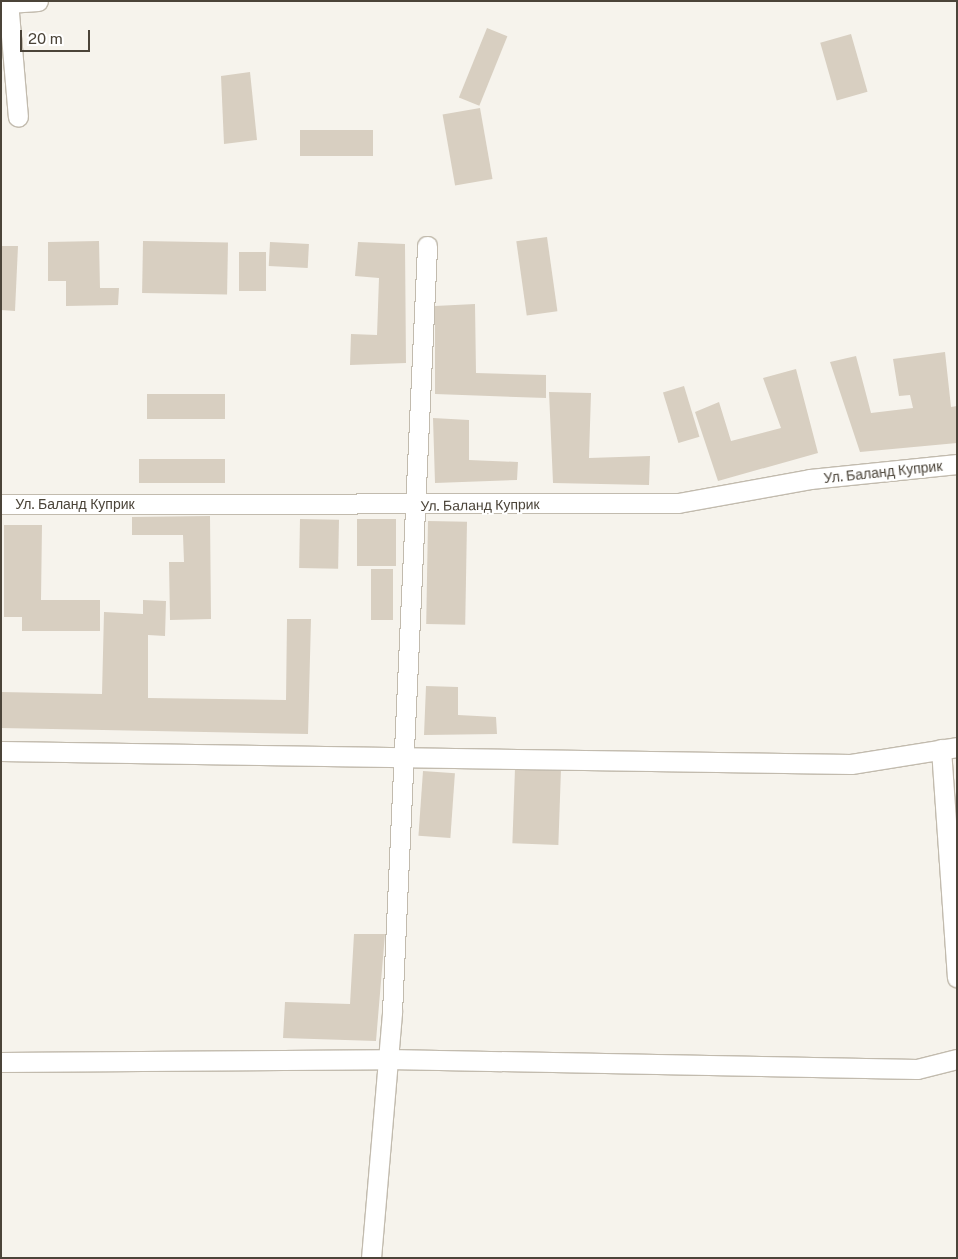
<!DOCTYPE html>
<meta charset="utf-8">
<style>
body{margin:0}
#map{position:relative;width:958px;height:1259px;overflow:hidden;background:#f6f3ec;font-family:"Public Sans",sans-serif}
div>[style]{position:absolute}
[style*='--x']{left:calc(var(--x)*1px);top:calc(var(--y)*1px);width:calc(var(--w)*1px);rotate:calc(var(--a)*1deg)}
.building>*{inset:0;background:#d8cfc1;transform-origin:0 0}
.roads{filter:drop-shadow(1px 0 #c2bbae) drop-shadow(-1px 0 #c2bbae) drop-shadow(0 1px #c2bbae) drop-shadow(0 -1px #c2bbae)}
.minor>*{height:19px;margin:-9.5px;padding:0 9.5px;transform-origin:9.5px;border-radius:9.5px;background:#fff}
span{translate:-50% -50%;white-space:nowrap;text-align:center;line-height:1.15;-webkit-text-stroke:4px #fff;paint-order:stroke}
.street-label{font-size:14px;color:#4b4439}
.frame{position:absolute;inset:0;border:2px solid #4b4439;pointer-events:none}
.scale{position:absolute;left:20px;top:30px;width:70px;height:22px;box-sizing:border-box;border:2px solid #4b4439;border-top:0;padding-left:6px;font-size:15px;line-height:18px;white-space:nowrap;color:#4b4439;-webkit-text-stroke:4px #fff;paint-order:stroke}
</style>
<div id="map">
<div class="building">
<i style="left:487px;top:28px;width:22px;height:75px;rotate:22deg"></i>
<i style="left:851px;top:34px;width:60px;height:32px;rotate:74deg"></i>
<i style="clip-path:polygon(250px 72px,257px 140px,224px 144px,221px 76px)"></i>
<i style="left:480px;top:108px;width:72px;height:38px;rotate:80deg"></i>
<i style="left:373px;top:130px;width:26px;height:73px;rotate:90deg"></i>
<i style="left:547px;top:237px;width:75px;height:31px;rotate:82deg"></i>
<i style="clip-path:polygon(99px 241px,100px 288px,119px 288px,118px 305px,66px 306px,66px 281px,48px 281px,48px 242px)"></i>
<i style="left:143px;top:241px;width:85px;height:52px;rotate:1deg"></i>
<i style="left:270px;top:242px;width:39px;height:24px;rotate:3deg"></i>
<i style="clip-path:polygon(358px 242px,405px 244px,406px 363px,350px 365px,351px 334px,377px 335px,379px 278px,355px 276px)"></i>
<i style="clip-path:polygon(1px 246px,18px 246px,15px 311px,1px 310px)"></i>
<i style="left:239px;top:252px;width:27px;height:39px"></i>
<i style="clip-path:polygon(475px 304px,476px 373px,546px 375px,546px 398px,435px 394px,435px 306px)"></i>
<i style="clip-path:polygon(945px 352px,951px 407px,957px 406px,957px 443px,860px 452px,830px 362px,856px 356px,871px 413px,913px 408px,910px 395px,899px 396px,893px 359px)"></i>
<i style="clip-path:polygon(796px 369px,818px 453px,718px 481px,695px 412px,719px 402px,731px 441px,781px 428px,763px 378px)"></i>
<i style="left:684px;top:386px;width:53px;height:22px;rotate:73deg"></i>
<i style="clip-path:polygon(549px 392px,591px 393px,589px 458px,650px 456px,649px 485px,553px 483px)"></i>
<i style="left:147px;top:394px;width:78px;height:25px"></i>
<i style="clip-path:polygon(433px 418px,469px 420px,469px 460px,518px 462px,517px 480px,435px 483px)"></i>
<i style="left:139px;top:459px;width:86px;height:24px"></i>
<i style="clip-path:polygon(210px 516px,211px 619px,170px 620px,169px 562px,184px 562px,183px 535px,132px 535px,132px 517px)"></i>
<i style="left:300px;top:519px;width:39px;height:49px;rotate:1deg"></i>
<i style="left:357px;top:519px;width:39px;height:47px"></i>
<i style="left:428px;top:521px;width:39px;height:103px;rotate:1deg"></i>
<i style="clip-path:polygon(4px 525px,42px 525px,41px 600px,100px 600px,100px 631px,22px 631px,22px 617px,4px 617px)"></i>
<i style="left:371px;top:569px;width:22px;height:51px"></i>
<i style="clip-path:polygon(143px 600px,166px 601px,165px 636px,148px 635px,148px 698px,286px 700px,287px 619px,311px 619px,308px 734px,1px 728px,1px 692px,102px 694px,104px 612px,143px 614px)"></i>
<i style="clip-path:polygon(426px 686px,458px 687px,458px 715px,496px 717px,497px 734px,424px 735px)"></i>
<i style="left:561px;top:769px;width:76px;height:46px;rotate:92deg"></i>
<i style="left:423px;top:771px;width:32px;height:65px;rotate:4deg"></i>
<i style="clip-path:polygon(354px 934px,385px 934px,376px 1041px,283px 1038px,285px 1002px,350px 1004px)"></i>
</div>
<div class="roads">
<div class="minor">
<i style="--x:8;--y:1;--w:116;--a:85.1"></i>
<i style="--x:8;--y:3;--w:30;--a:-4"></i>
<i style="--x:1;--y:504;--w:677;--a:-0.08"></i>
<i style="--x:678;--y:503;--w:134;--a:-10.3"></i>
<i style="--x:810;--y:479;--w:148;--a:-5.8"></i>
<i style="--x:941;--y:749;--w:229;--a:86"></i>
<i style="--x:1;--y:751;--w:850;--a:0.88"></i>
<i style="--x:851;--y:764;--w:107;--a:-9.1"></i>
<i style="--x:1;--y:1062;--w:387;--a:-0.4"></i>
<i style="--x:388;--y:1059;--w:529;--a:1.08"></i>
<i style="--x:917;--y:1069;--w:41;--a:-14"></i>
<i style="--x:371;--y:1258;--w:247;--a:-85.1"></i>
<i style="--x:392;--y:1012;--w:767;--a:-87.38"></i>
</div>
</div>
<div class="street-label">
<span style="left:883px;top:472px;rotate:-6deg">Ул. Баланд Куприк</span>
<span style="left:75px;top:504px">Ул. Баланд Куприк</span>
<span style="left:480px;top:505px;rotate:-1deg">Ул. Баланд Куприк</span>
</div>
<div class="frame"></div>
<div class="scale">20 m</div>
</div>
